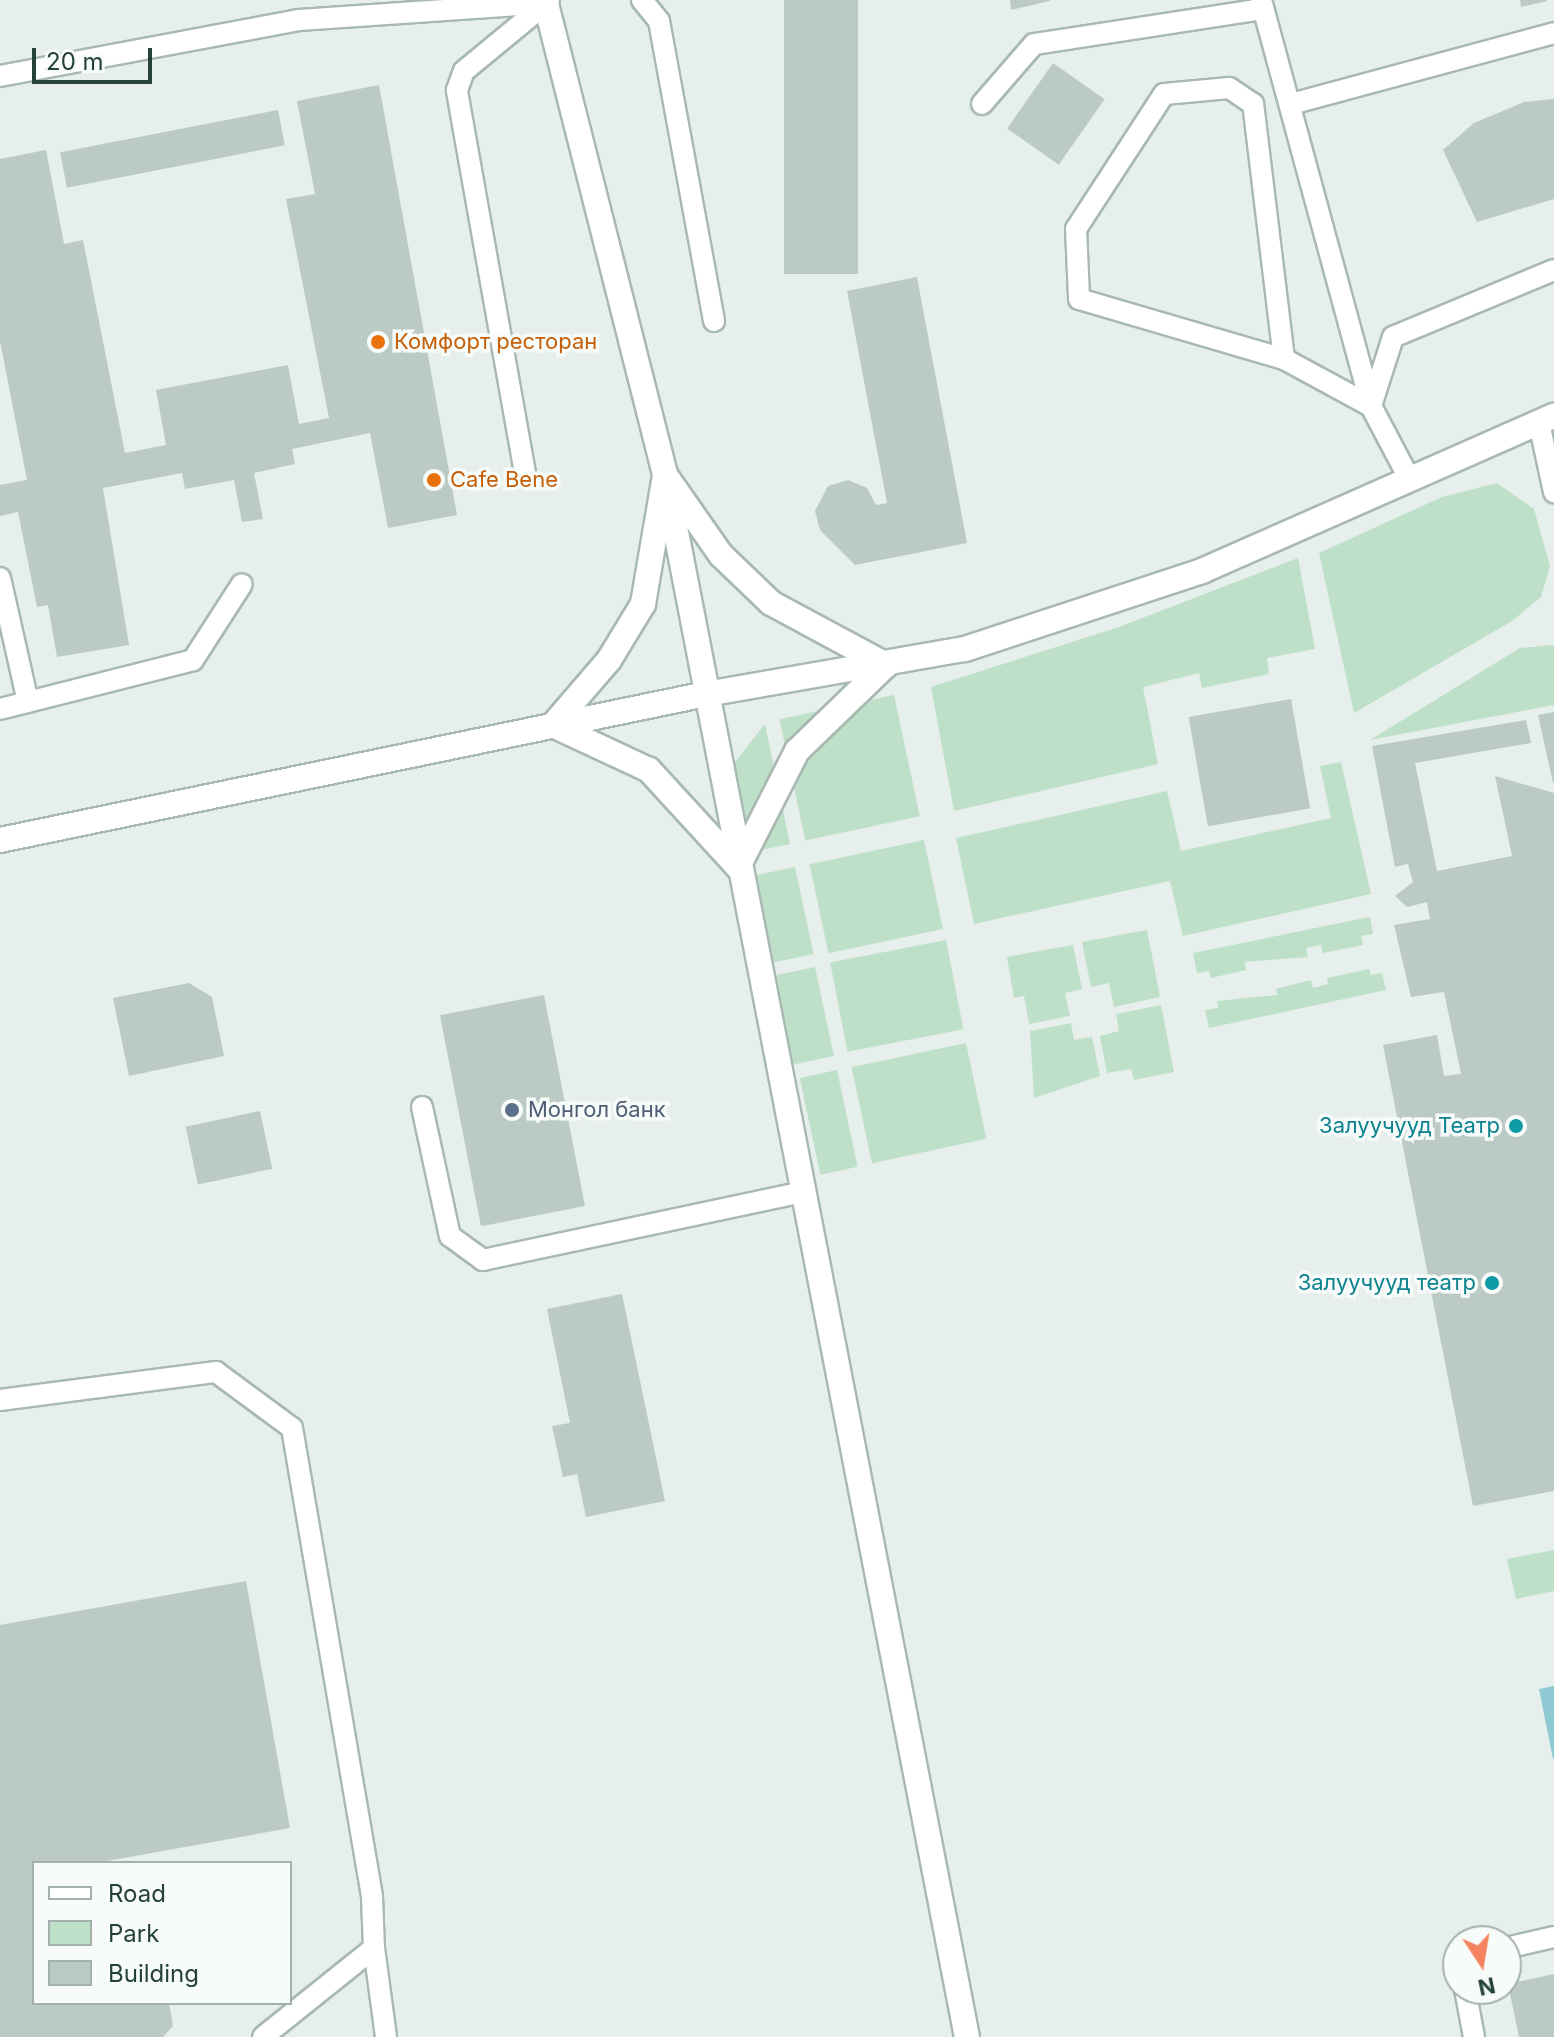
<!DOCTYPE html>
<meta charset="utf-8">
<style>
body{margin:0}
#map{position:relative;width:1554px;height:2037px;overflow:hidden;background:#e6efeb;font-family:Inter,sans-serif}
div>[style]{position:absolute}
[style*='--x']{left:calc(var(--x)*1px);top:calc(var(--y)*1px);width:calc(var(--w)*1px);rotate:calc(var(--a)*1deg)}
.green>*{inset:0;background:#bfe0c8;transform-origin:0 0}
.water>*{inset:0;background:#8ec9d4}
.building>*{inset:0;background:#bbcac4;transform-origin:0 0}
.roads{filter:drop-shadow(2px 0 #a8b8b2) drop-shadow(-2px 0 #a8b8b2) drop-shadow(0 2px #a8b8b2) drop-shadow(0 -2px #a8b8b2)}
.lane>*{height:20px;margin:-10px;padding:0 10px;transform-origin:10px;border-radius:10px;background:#fff}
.secondary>*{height:24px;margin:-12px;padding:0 12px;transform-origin:12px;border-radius:12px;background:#fff}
.dots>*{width:22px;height:22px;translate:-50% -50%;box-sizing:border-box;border:4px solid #f7fbf9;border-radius:50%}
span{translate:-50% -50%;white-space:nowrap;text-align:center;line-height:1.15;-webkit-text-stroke:7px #f7fbf9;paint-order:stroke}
.food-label{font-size:22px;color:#c56008}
.left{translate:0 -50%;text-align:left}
.service-label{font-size:22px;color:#4e5e75}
.culture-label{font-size:22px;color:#0d838f}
.right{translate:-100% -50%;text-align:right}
.legend{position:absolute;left:32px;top:1861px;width:260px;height:144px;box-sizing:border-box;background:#f7fbf9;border:2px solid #a3b1ad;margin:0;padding:10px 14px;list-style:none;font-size:24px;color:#24423a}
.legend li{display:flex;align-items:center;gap:16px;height:40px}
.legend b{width:40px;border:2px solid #a3b1ad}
.north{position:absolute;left:1442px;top:1925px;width:80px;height:80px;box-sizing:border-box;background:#f7fbf9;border:2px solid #a3b1ad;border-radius:50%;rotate:168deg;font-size:22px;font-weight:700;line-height:32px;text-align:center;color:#24423a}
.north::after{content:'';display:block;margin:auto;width:28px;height:36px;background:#f4845f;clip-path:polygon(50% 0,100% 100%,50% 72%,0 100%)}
.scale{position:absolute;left:32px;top:48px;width:120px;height:36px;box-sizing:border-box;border:4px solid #24423a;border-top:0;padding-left:10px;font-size:24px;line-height:28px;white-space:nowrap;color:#24423a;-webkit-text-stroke:6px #f7fbf9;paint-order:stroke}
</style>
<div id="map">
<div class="green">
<i style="clip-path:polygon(1497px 483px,1534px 509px,1550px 566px,1541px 597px,1512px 621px,1354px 713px,1319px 553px,1442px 497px)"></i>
<i style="clip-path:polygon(1298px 558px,1315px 649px,1267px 658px,1269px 674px,1202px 688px,1199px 673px,1143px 687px,1158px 764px,954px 811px,931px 687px,1119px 627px)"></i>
<i style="clip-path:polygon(1554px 645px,1554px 705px,1370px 740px,1520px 648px)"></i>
<i style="left:894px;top:695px;width:124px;height:117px;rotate:78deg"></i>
<i style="clip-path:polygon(765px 724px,790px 844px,746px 853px,735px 762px)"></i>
<i style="clip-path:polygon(1341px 762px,1371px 894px,1183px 936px,1170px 881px,974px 924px,956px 838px,1167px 791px,1181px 851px,1331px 818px,1320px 766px)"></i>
<i style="left:924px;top:840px;width:91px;height:117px;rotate:78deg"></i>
<i style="left:795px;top:867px;width:89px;height:46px;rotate:78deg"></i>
<i style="clip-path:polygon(1370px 917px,1373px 934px,1361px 936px,1363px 945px,1323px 953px,1321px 945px,1306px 948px,1308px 957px,1245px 962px,1246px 970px,1211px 978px,1209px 971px,1197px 973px,1193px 953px)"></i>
<i style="clip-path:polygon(1147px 930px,1160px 997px,1114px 1007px,1109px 983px,1091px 987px,1082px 942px)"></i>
<i style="left:946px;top:940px;width:91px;height:118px;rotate:79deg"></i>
<i style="clip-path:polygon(1073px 945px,1082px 989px,1065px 993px,1070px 1016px,1029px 1024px,1024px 996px,1014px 998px,1007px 957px)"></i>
<i style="left:815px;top:967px;width:91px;height:45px;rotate:78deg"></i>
<i style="clip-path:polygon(1369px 969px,1371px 975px,1382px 973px,1386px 990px,1209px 1028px,1205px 1010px,1218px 1008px,1217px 1001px,1277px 995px,1276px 989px,1311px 980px,1313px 988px,1328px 984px,1327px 978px)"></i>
<i style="clip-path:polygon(1161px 1005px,1174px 1072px,1134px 1080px,1131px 1069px,1107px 1073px,1100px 1036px,1119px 1031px,1116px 1014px)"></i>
<i style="clip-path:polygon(1071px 1023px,1074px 1040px,1092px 1037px,1100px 1076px,1034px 1098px,1030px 1031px)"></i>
<i style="left:966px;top:1043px;width:98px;height:117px;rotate:78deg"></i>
<i style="left:837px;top:1070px;width:99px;height:38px;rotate:78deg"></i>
<i style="clip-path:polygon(1554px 1550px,1554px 1591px,1516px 1599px,1507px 1559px)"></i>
</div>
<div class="water">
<i style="clip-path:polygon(1554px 1686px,1554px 1759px,1553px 1759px,1539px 1689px)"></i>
</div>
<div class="building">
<i style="left:784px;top:0;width:74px;height:274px"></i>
<i style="clip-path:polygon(1010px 0,1050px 0,1050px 1px,1011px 10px)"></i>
<i style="clip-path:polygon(1520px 0,1547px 0,1547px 1px,1521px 7px)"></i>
<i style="left:1053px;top:63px;width:63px;height:80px;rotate:35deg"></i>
<i style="clip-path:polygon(379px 85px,457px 515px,388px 528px,370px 433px,292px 449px,295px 464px,254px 473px,263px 519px,242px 522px,234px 480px,185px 489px,182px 473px,103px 488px,129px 645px,57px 657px,48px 605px,37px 607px,18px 512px,0 516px,0 485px,27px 480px,0 341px,0 159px,46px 150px,64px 244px,83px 240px,125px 453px,166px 445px,156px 390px,288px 365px,299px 424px,329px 418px,286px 199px,315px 194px,297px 101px)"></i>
<i style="clip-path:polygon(1554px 99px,1554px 199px,1477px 222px,1443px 150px,1474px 123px,1524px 102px)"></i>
<i style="left:278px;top:110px;width:36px;height:222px;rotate:79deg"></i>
<i style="clip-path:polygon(917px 277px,967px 543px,855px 565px,820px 530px,815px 511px,828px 486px,848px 480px,867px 488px,876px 505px,887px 503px,847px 291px)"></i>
<i style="left:1291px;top:699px;width:111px;height:104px;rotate:80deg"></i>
<i style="clip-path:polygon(1554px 712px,1554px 783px,1553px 783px,1538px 715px)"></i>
<i style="clip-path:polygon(1526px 720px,1531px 743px,1415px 763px,1437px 871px,1512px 856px,1495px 776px,1554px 793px,1554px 1491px,1473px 1506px,1383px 1045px,1437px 1035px,1444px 1076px,1461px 1074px,1444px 992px,1411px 997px,1394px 925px,1430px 919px,1427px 902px,1407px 907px,1395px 896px,1413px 882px,1408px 864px,1395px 867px,1372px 746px)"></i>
<i style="clip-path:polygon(189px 983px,212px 997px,224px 1056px,129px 1076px,113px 998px)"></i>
<i style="left:544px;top:995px;width:215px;height:106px;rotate:79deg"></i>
<i style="left:260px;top:1111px;width:59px;height:76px;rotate:78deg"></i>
<i style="clip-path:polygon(622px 1294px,665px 1501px,586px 1517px,577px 1474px,563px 1477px,552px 1426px,570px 1423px,547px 1309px)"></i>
<i style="clip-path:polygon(246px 1581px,290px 1828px,96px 1863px,34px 1863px,34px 2003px,169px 2003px,173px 2026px,163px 2037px,0 2037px,0 1625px)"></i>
<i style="clip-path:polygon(1554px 1974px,1554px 2037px,1519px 2037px,1508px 1984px)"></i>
</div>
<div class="roads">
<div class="lane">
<i style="--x:642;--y:0;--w:27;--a:51"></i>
<i style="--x:659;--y:21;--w:305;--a:79.6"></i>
<i style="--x:1261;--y:0;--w:421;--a:74.8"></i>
<i style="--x:0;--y:76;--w:303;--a:-10.6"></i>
<i style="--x:298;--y:20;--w:248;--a:-3.9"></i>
<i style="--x:982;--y:104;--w:79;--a:-49.1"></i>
<i style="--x:1034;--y:44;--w:232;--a:-8.7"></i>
<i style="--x:1291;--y:104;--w:272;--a:-15.1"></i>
<i style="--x:1284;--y:359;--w:257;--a:-96.9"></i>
<i style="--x:1253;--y:104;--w:29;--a:-146"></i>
<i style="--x:1229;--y:88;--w:65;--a:174.7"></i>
<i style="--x:1164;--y:94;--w:161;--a:123.1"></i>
<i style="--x:1076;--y:229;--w:70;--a:87.5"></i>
<i style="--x:1079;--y:299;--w:214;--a:16.3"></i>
<i style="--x:1284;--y:359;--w:99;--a:28.4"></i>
<i style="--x:1371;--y:406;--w:84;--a:62.2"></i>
<i style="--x:1371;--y:406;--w:72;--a:-72.3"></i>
<i style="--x:1393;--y:337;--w:174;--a:-22.6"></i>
<i style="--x:1539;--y:423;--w:71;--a:77.7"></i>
<i style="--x:525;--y:473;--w:389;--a:-100.1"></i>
<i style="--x:457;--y:90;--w:20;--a:-70"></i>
<i style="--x:464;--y:71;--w:110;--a:-39.5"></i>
<i style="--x:0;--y:578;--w:127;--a:77.3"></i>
<i style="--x:0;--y:709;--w:199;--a:-14.2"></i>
<i style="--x:193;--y:660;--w:90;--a:-57.2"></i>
<i style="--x:422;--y:1107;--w:132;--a:77.8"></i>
<i style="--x:450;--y:1236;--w:41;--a:36"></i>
<i style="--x:483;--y:1260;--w:328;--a:-12"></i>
<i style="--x:0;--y:1400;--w:218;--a:-7.4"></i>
<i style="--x:216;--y:1372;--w:94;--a:36.4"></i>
<i style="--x:292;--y:1428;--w:476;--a:80.3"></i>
<i style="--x:372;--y:1897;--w:51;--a:87.8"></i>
<i style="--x:374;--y:1948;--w:142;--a:141.3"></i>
<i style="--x:374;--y:1948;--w:90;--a:82.3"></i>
<i style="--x:1506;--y:1948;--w:49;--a:-12.9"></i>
<i style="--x:1465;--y:1989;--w:49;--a:79.4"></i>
</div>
<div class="secondary">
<i style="--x:545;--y:0;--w:490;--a:75.8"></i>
<i style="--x:665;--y:475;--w:1591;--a:79.06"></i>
<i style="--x:665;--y:475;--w:98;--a:55"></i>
<i style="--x:721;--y:555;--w:69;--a:43.8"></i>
<i style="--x:771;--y:603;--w:131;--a:28.3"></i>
<i style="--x:886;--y:665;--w:124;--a:136"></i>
<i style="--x:797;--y:751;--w:130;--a:117"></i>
<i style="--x:738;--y:867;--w:132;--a:-132.5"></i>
<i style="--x:649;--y:770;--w:106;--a:-154.9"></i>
<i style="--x:553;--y:725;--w:86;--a:-49.3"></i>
<i style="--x:609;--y:660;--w:66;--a:-58.7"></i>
<i style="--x:643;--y:604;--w:131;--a:-80.3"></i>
<i style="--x:0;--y:840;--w:721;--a:-11.68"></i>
<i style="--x:706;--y:694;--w:263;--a:-9.9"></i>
<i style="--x:965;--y:649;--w:250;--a:-18.2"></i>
<i style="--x:1202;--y:571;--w:385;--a:-23.8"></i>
</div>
</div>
<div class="dots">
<i style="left:378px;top:342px;background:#e8710a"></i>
<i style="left:434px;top:480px;background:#e8710a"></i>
<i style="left:512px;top:1110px;background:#5c6f8a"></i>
<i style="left:1516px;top:1126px;background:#0f9aa8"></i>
<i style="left:1492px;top:1283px;background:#0f9aa8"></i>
</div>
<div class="food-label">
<span class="left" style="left:394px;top:342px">Комфорт ресторан</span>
<span class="left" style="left:450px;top:480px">Cafe Bene</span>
</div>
<div class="service-label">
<span class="left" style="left:528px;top:1110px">Монгол банк</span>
</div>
<div class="culture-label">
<span class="right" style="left:1500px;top:1126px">Залуучууд Театр</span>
<span class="right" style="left:1476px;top:1283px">Залуучууд театр</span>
</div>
<ul class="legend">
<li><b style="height:10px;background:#fff"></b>Road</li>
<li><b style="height:22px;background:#bfe0c8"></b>Park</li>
<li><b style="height:22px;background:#bbcac4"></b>Building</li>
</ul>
<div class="north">N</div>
<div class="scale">20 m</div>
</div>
